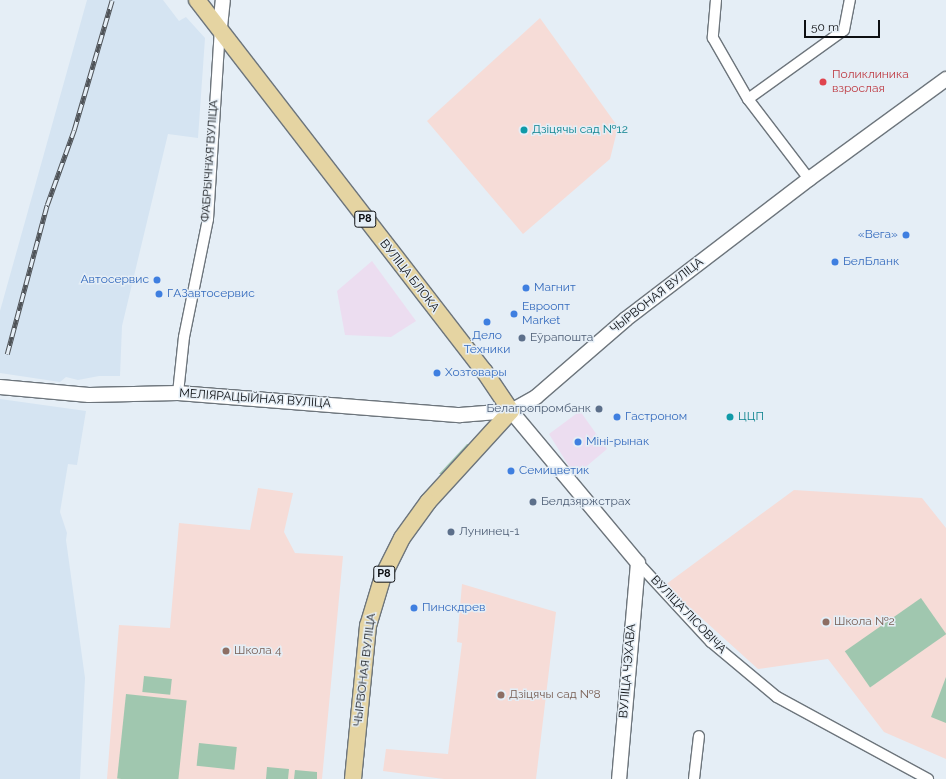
<!DOCTYPE html>
<meta charset="utf-8">
<style>
body{margin:0}
#map{position:relative;width:946px;height:779px;overflow:hidden;background:#e5eef6;font-family:Raleway,sans-serif}
div>[style]{position:absolute}
[style*='--x']{left:calc(var(--x)*1px);top:calc(var(--y)*1px);width:calc(var(--w)*1px);rotate:calc(var(--a)*1deg)}
.commercial>*{inset:0;background:#ecddf0}
.built>*{inset:0;background:#d5e4f2}
.education>*{inset:0;background:#f6dcd7}
.green>*{inset:0;background:#a0c7af;transform-origin:0 0}
.roads{filter:drop-shadow(1px 0 #6d757c) drop-shadow(-1px 0 #6d757c) drop-shadow(0 1px #6d757c) drop-shadow(0 -1px #6d757c)}
.street>*{height:10px;margin:-5px;padding:0 5px;transform-origin:5px;border-radius:5px;background:#fff}
.secondary>*{height:14px;margin:-7px;padding:0 7px;transform-origin:7px;border-radius:7px;background:#fff}
.primary>*{height:16px;margin:-8px;padding:0 8px;transform-origin:8px;border-radius:8px;background:#e5d4a2}
.rail>*{height:4.5px;margin-top:-2.25px;transform-origin:0;background:repeating-linear-gradient(90deg,#e5eef6 0 9px,#4f5358 0 18px);box-sizing:border-box;border-block:1px solid #4f5358}
.dots>*{width:11px;height:11px;translate:-50% -50%;box-sizing:border-box;border:2px solid #e5eef6;border-radius:50%}
span{translate:-50% -50%;white-space:nowrap;text-align:center;line-height:1.15;-webkit-text-stroke:3px #e5eef6;paint-order:stroke}
.shield-label span{padding:1px 3px;background:#e5eef6;border:1px solid;border-radius:3px;-webkit-text-stroke-width:0}
.shield-label{font-size:11px;color:#0d0f12;font-weight:700}
.health-label{font-size:12px;color:#be3a42}
.left{translate:0 -50%;text-align:left}
.culture-label{font-size:12px;color:#0d838f}
.street-label{font-size:12px;color:#0d0f12}
.shop-label{font-size:12px;color:#366cbe}
.right{translate:-100% -50%;text-align:right}
.service-label{font-size:12px;color:#4e5e75}
.education-label{font-size:12px;color:#785e54}
.scale{position:absolute;left:804px;top:20px;width:76px;height:18px;box-sizing:border-box;border:2px solid #0d0f12;border-top:0;padding-left:5px;font-size:12px;line-height:14px;white-space:nowrap;color:#0d0f12;-webkit-text-stroke:3px #e5eef6;paint-order:stroke}
</style>
<div id="map">
<div class="commercial">
<i style="clip-path:polygon(372px 261px,416px 321px,391px 337px,345px 335px,337px 291px)"></i>
<i style="clip-path:polygon(580px 411px,607px 449px,575px 476px,549px 434px)"></i>
</div>
<div class="built">
<i style="clip-path:polygon(87px 0,163px 0,179px 21px,186px 17px,205px 38px,198px 138px,168px 134px,122px 326px,120px 376px,99px 376px,78px 380px,66px 377px,60px 382px,0 373px,0 311px)"></i>
<i style="clip-path:polygon(0 399px,86px 411px,77px 465px,68px 464px,60px 512px,67px 533px,66px 540px,85px 678px,80px 779px,0 779px)"></i>
</div>
<div class="education">
<i style="clip-path:polygon(540px 18px,618px 127px,610px 159px,523px 234px,427px 121px)"></i>
<i style="clip-path:polygon(258px 488px,293px 493px,284px 532px,295px 553px,343px 556px,322px 779px,107px 779px,119px 625px,170px 628px,179px 523px,250px 530px)"></i>
<i style="clip-path:polygon(794px 490px,922px 498px,946px 528px,946px 759px,884px 732px,828px 659px,758px 669px,665px 585px)"></i>
<i style="clip-path:polygon(462px 584px,556px 612px,536px 779px,444px 779px,383px 771px,386px 749px,448px 754px,462px 643px,457px 642px)"></i>
</div>
<div class="green">
<i style="clip-path:polygon(467px 444px,470px 444px,443px 474px,439px 474px)"></i>
<i style="left:921px;top:598px;width:44px;height:93px;rotate:55deg"></i>
<i style="left:144px;top:676px;width:28px;height:16px;rotate:6deg"></i>
<i style="clip-path:polygon(946px 677px,946px 723px,931px 717px)"></i>
<i style="left:126px;top:694px;width:61px;height:85px;rotate:6deg"></i>
<i style="left:199px;top:743px;width:38px;height:23px;rotate:6deg"></i>
<i style="clip-path:polygon(267px 767px,289px 769px,288px 779px,266px 779px)"></i>
<i style="clip-path:polygon(295px 770px,317px 772px,317px 779px,294px 779px)"></i>
</div>
<div class="roads">
<div class="street">
<i style="--x:716;--y:0;--w:38;--a:95"></i>
<i style="--x:713;--y:38;--w:70;--a:60.2"></i>
<i style="--x:748;--y:99;--w:101;--a:52.7"></i>
<i style="--x:748;--y:99;--w:118;--a:-35.7"></i>
<i style="--x:844;--y:30;--w:31;--a:-79"></i>
<i style="--x:178;--y:393;--w:56;--a:-83.9"></i>
<i style="--x:184;--y:337;--w:120;--a:-78.5"></i>
<i style="--x:208;--y:219;--w:190;--a:-86.4"></i>
<i style="--x:638;--y:563;--w:108;--a:47.3"></i>
<i style="--x:711;--y:642;--w:86;--a:39.8"></i>
<i style="--x:777;--y:697;--w:172;--a:28.5"></i>
<i style="--x:694;--y:779;--w:43;--a:-83.4"></i>
</div>
<div class="secondary">
<i style="--x:220;--y:27;--w:27;--a:-84"></i>
<i style="--x:0;--y:387;--w:89;--a:5.1"></i>
<i style="--x:89;--y:395;--w:89;--a:-1.3"></i>
<i style="--x:178;--y:393;--w:283;--a:4.5"></i>
<i style="--x:460;--y:415;--w:51;--a:-4.5"></i>
<i style="--x:511;--y:411;--w:29;--a:-29"></i>
<i style="--x:536;--y:397;--w:119;--a:-40.9"></i>
<i style="--x:626;--y:319;--w:230;--a:-37.4"></i>
<i style="--x:809;--y:179;--w:170;--a:-36.1"></i>
<i style="--x:511;--y:411;--w:198;--a:50.1"></i>
<i style="--x:638;--y:563;--w:217;--a:95"></i>
</div>
<div class="primary">
<i style="--x:197;--y:0;--w:469;--a:52.3"></i>
<i style="--x:484;--y:371;--w:48;--a:56"></i>
<i style="--x:511;--y:411;--w:123;--a:132.4"></i>
<i style="--x:428;--y:502;--w:44;--a:125.8"></i>
<i style="--x:402;--y:538;--w:42;--a:116.6"></i>
<i style="--x:383;--y:576;--w:52;--a:106.7"></i>
<i style="--x:368;--y:626;--w:154;--a:95.6"></i>
</div>
</div>
<div class="rail">
<i style="--x:7;--y:354;--w:154;--a:-75"></i>
<i style="--x:47;--y:205;--w:80;--a:-70.2"></i>
<i style="--x:74;--y:130;--w:135;--a:-73.7"></i>
</div>
<div class="dots">
<i style="left:823px;top:82px;background:#e0444e"></i>
<i style="left:524px;top:130px;background:#0f9aa8"></i>
<i style="left:906px;top:235px;background:#3f7fe0"></i>
<i style="left:835px;top:262px;background:#3f7fe0"></i>
<i style="left:157px;top:280px;background:#3f7fe0"></i>
<i style="left:526px;top:288px;background:#3f7fe0"></i>
<i style="left:159px;top:294px;background:#3f7fe0"></i>
<i style="left:514px;top:314px;background:#3f7fe0"></i>
<i style="left:487px;top:322px;background:#3f7fe0"></i>
<i style="left:522px;top:338px;background:#5c6f8a"></i>
<i style="left:437px;top:373px;background:#3f7fe0"></i>
<i style="left:599px;top:409px;background:#5c6f8a"></i>
<i style="left:617px;top:417px;background:#3f7fe0"></i>
<i style="left:730px;top:417px;background:#0f9aa8"></i>
<i style="left:578px;top:442px;background:#3f7fe0"></i>
<i style="left:511px;top:471px;background:#3f7fe0"></i>
<i style="left:533px;top:502px;background:#5c6f8a"></i>
<i style="left:451px;top:532px;background:#5c6f8a"></i>
<i style="left:414px;top:608px;background:#3f7fe0"></i>
<i style="left:826px;top:622px;background:#8d6e63"></i>
<i style="left:226px;top:651px;background:#8d6e63"></i>
<i style="left:501px;top:695px;background:#8d6e63"></i>
</div>
<div class="shield-label">
<span style="left:365px;top:219px">Р8</span>
<span style="left:384px;top:574px">Р8</span>
</div>
<div class="health-label">
<span class="left" style="left:832px;top:82px">Поликлиника<br>взрослая</span>
</div>
<div class="culture-label">
<span class="left" style="left:532px;top:130px">Дзіцячы сад №12</span>
<span class="left" style="left:738px;top:417px">ЦЦП</span>
</div>
<div class="street-label">
<span style="left:210px;top:161px;rotate:-86deg">ФАБРЫЧНАЯ ВУЛІЦА</span>
<span style="left:409px;top:276px;rotate:52deg">ВУЛІЦА БЛОКА</span>
<span style="left:657px;top:296px;rotate:-38deg">ЧЫРВОНАЯ ВУЛІЦА</span>
<span style="left:255px;top:399px;rotate:4deg">МЕЛІЯРАЦЫЙНАЯ ВУЛІЦА</span>
<span style="left:688px;top:615px;rotate:46deg">ВУЛІЦА ЛІСОВІЧА</span>
<span style="left:365px;top:670px;rotate:-83deg">ЧЫРВОНАЯ ВУЛІЦА</span>
<span style="left:628px;top:671px;rotate:-85deg">ВУЛІЦА ЧЭХАВА</span>
</div>
<div class="shop-label">
<span class="right" style="left:898px;top:235px">«Вега»</span>
<span class="left" style="left:843px;top:262px">БелБланк</span>
<span class="right" style="left:149px;top:280px">Автосервис</span>
<span class="left" style="left:534px;top:288px">Магнит</span>
<span class="left" style="left:167px;top:294px">ГАЗавтосервис</span>
<span class="left" style="left:522px;top:314px">Евроопт<br>Market</span>
<span style="left:487px;top:343px">Дело<br>Техники</span>
<span class="left" style="left:445px;top:373px">Хозтовары</span>
<span class="left" style="left:625px;top:417px">Гастроном</span>
<span class="left" style="left:586px;top:442px">Міні-рынак</span>
<span class="left" style="left:519px;top:471px">Семицветик</span>
<span class="left" style="left:422px;top:608px">Пинскдрев</span>
</div>
<div class="service-label">
<span class="left" style="left:530px;top:338px">Еўрапошта</span>
<span class="right" style="left:591px;top:409px">Белагропромбанк</span>
<span class="left" style="left:541px;top:502px">Белдзяржстрах</span>
<span class="left" style="left:459px;top:532px">Лунинец-1</span>
</div>
<div class="education-label">
<span class="left" style="left:834px;top:622px">Школа №2</span>
<span class="left" style="left:234px;top:651px">Школа 4</span>
<span class="left" style="left:509px;top:695px">Дзіцячы сад №8</span>
</div>
<div class="scale">50 m</div>
</div>
